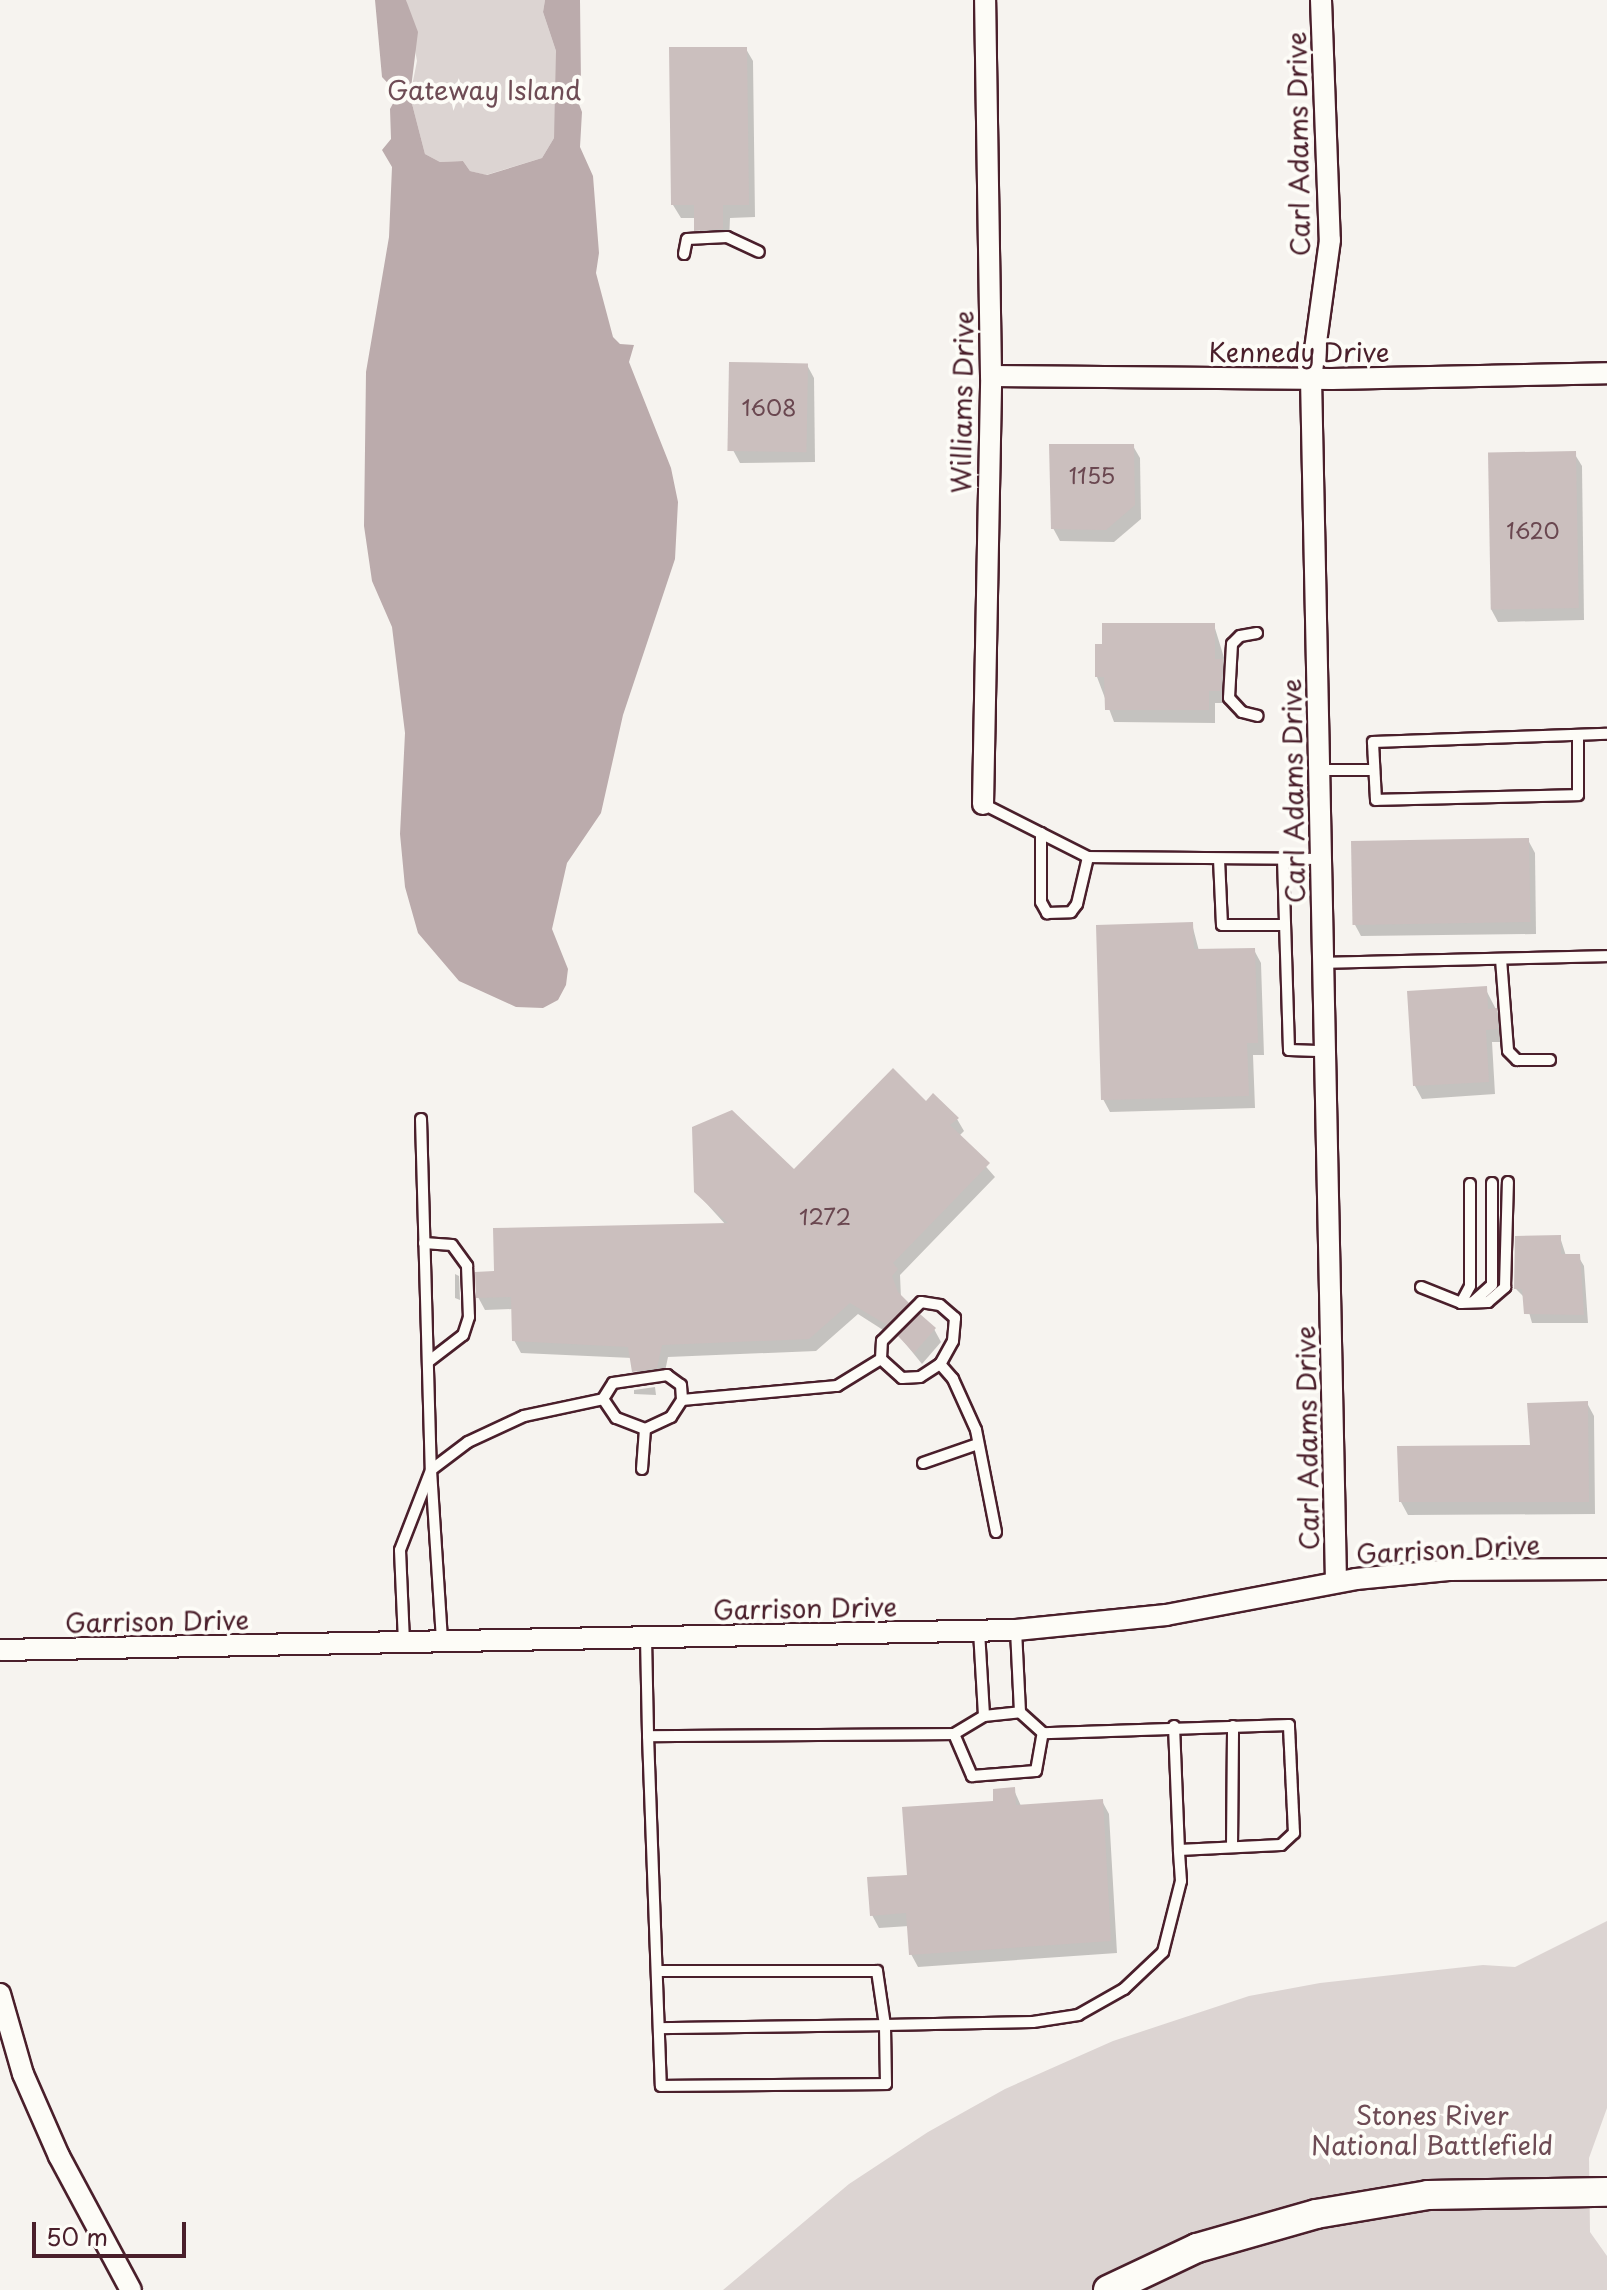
<!DOCTYPE html>
<style>
body{margin:0}
#map{position:relative;width:1607px;height:2290px;overflow:hidden;background:#f6f3ef;font-family:"Playpen Sans",sans-serif}
div>[style]{position:absolute}
[style*='--x']{left:calc(var(--x)*1px);top:calc(var(--y)*1px);width:calc(var(--w)*1px);rotate:calc(var(--a)*1deg)}
.green>*{inset:0;background:#dcd4d2}
.water>*{inset:0;background:#bbabac}
.shadow>*{inset:0;background:#0003}
.building>*{inset:0;background:#cbbfbe;transform-origin:0 0}
.roads{filter:drop-shadow(2px 0 #4a1f2b) drop-shadow(-2px 0 #4a1f2b) drop-shadow(0 2px #4a1f2b) drop-shadow(0 -2px #4a1f2b)}
.lane>*{height:10px;margin:-5px;padding:0 5px;transform-origin:5px;border-radius:5px;background:#fdfcf7}
.street>*{height:20px;margin:-10px;padding:0 10px;transform-origin:10px;border-radius:10px;background:#fdfcf7}
.secondary>*{height:28px;margin:-14px;padding:0 14px;transform-origin:14px;border-radius:14px;background:#fdfcf7}
span{translate:-50% -50%;white-space:nowrap;text-align:center;line-height:1.15;-webkit-text-stroke:8px #fdfcf7;paint-order:stroke}
.number-label{font-size:22px;color:#6a4750}
.number-label span{-webkit-text-stroke-width:0}
.park-label{font-size:26px;color:#6e4c55}
.street-label{font-size:26px;color:#4a1f2b}
.scale{position:absolute;left:32px;top:2222px;width:154px;height:36px;box-sizing:border-box;border:4px solid #4a1f2b;border-top:0;padding-left:10px;font-size:24px;line-height:28px;white-space:nowrap;color:#4a1f2b;-webkit-text-stroke:6px #fdfcf7;paint-order:stroke}
</style>
<div id="map">
<div class="green">
<i style="clip-path:polygon(406px 0,545px 0,543px 12px,556px 51px,557px 106px,554px 138px,542px 158px,486px 175px,470px 171px,463px 161px,440px 162px,425px 154px,410px 96px,417px 61px)"></i>
<i style="clip-path:polygon(1607px 1921px,1607px 2108px,1589px 2158px,1590px 2232px,1607px 2256px,1607px 2290px,723px 2290px,849px 2184px,928px 2132px,1005px 2089px,1113px 2041px,1249px 1996px,1320px 1983px,1483px 1965px,1515px 1967px)"></i>
</div>
<div class="water">
<i style="clip-path:polygon(375px 0,406px 0,418px 32px,410px 96px,425px 154px,440px 162px,463px 161px,470px 171px,487px 175px,542px 158px,554px 138px,556px 51px,543px 12px,545px 0,580px 0,581px 85px,577px 99px,582px 112px,580px 147px,593px 176px,599px 253px,596px 273px,613px 337px,620px 344px,634px 345px,629px 362px,671px 468px,678px 502px,675px 559px,623px 715px,601px 813px,567px 863px,552px 929px,568px 969px,566px 985px,558px 1000px,543px 1008px,516px 1007px,459px 981px,418px 933px,405px 887px,400px 834px,405px 733px,392px 627px,372px 581px,364px 526px,366px 372px,389px 237px,392px 167px,382px 150px,391px 139px,390px 109px,398px 94px,382px 77px)"></i>
</div>
<div class="shadow">
<i style="clip-path:polygon(746px 49px,753px 61px,755px 217px,730px 218px,729px 242px,704px 243px,696px 218px,681px 218px,673px 205px)"></i>
<i style="clip-path:polygon(807px 365px,814px 378px,815px 462px,740px 463px,733px 450px)"></i>
<i style="clip-path:polygon(1133px 446px,1140px 458px,1141px 519px,1114px 542px,1060px 541px,1053px 528px)"></i>
<i style="clip-path:polygon(1574px 453px,1582px 466px,1584px 620px,1498px 622px,1491px 609px)"></i>
<i style="clip-path:polygon(1214px 625px,1229px 674px,1228px 703px,1215px 703px,1215px 723px,1114px 722px,1097px 677px)"></i>
<i style="clip-path:polygon(1528px 840px,1535px 853px,1536px 934px,1361px 936px,1354px 923px)"></i>
<i style="clip-path:polygon(1192px 924px,1199px 951px,1254px 950px,1261px 963px,1264px 1055px,1253px 1055px,1255px 1108px,1110px 1112px,1103px 1099px)"></i>
<i style="clip-path:polygon(1485px 988px,1503px 1023px,1504px 1042px,1492px 1042px,1495px 1094px,1422px 1099px,1415px 1086px,1409px 993px)"></i>
<i style="clip-path:polygon(926px 1104px,957px 1119px,964px 1131px,959px 1136px,995px 1177px,900px 1275px,901px 1298px,914px 1316px,894px 1337px,858px 1314px,816px 1351px,668px 1357px,663px 1381px,641px 1384px,632px 1358px,521px 1353px,514px 1340px,513px 1309px,485px 1310px,478px 1297px,496px 1273px,726px 1225px,696px 1192px,794px 1172px)"></i>
<i style="clip-path:polygon(1560px 1237px,1566px 1256px,1578px 1256px,1584px 1266px,1588px 1323px,1532px 1323px,1525px 1298px,1516px 1289px)"></i>
<i style="clip-path:polygon(455px 1274px,459px 1276px,460px 1300px,455px 1298px)"></i>
<i style="clip-path:polygon(934px 1329px,941px 1342px,922px 1364px,900px 1337px)"></i>
<i style="clip-path:polygon(655px 1387px,656px 1395px,634px 1394px,634px 1390px)"></i>
<i style="clip-path:polygon(1587px 1403px,1594px 1416px,1595px 1514px,1408px 1515px,1401px 1502px,1532px 1447px)"></i>
<i style="clip-path:polygon(1014px 1790px,1021px 1806px,1102px 1801px,1109px 1814px,1117px 1953px,918px 1967px,911px 1954px,909px 1926px,879px 1928px,872px 1915px,909px 1876px)"></i>
</div>
<div class="building">
<i style="clip-path:polygon(669px 47px,747px 47px,749px 205px,723px 205px,723px 229px,694px 231px,694px 205px,671px 205px)"></i>
<i style="left:729px;top:362px;width:79px;height:89px;rotate:1deg"></i>
<i style="clip-path:polygon(1049px 444px,1134px 444px,1135px 505px,1106px 530px,1051px 529px)"></i>
<i style="left:1576px;top:451px;width:157px;height:88px;rotate:89deg"></i>
<i style="clip-path:polygon(1102px 623px,1215px 623px,1215px 659px,1223px 659px,1221px 691px,1209px 691px,1209px 710px,1105px 710px,1104px 677px,1095px 677px,1095px 644px,1102px 644px)"></i>
<i style="left:1529px;top:838px;width:84px;height:178px;rotate:89deg"></i>
<i style="clip-path:polygon(1193px 922px,1194px 949px,1255px 948px,1258px 1043px,1247px 1043px,1249px 1096px,1101px 1100px,1096px 925px)"></i>
<i style="clip-path:polygon(1487px 986px,1488px 1009px,1497px 1008px,1498px 1029px,1486px 1030px,1489px 1082px,1413px 1086px,1407px 991px)"></i>
<i style="clip-path:polygon(893px 1068px,926px 1101px,933px 1093px,959px 1118px,950px 1125px,990px 1163px,893px 1263px,898px 1269px,892px 1276px,898px 1292px,909px 1303px,887px 1325px,850px 1303px,809px 1339px,662px 1345px,657px 1368px,632px 1372px,628px 1347px,512px 1341px,511px 1297px,476px 1298px,475px 1272px,494px 1271px,493px 1228px,728px 1223px,694px 1192px,692px 1127px,732px 1110px,794px 1169px)"></i>
<i style="clip-path:polygon(1561px 1235px,1561px 1254px,1580px 1254px,1584px 1315px,1524px 1314px,1522px 1289px,1514px 1289px,1515px 1236px)"></i>
<i style="clip-path:polygon(920px 1314px,936px 1328px,914px 1353px,898px 1336px)"></i>
<i style="clip-path:polygon(1588px 1401px,1589px 1502px,1399px 1502px,1397px 1446px,1530px 1445px,1527px 1403px)"></i>
<i style="clip-path:polygon(1015px 1787px,1016px 1805px,1103px 1799px,1111px 1941px,909px 1955px,906px 1913px,870px 1916px,867px 1877px,907px 1875px,902px 1807px,993px 1801px,993px 1789px)"></i>
</div>
<div class="roads">
<div class="lane">
<i style="--x:684;--y:254;--w:15;--a:-79"></i>
<i style="--x:687;--y:239;--w:40;--a:-2.9"></i>
<i style="--x:727;--y:237;--w:35;--a:25"></i>
<i style="--x:1257;--y:633;--w:17;--a:170"></i>
<i style="--x:1240;--y:636;--w:11;--a:135"></i>
<i style="--x:1232;--y:644;--w:54;--a:93.2"></i>
<i style="--x:1229;--y:698;--w:19;--a:47"></i>
<i style="--x:1242;--y:712;--w:16;--a:14"></i>
<i style="--x:1578;--y:738;--w:57;--a:90"></i>
<i style="--x:1578;--y:795;--w:202;--a:178.6"></i>
<i style="--x:1376;--y:800;--w:58;--a:-93"></i>
<i style="--x:1373;--y:742;--w:234;--a:-2"></i>
<i style="--x:1319;--y:770;--w:55;--a:0"></i>
<i style="--x:983;--y:804;--w:118;--a:26.8"></i>
<i style="--x:1088;--y:857;--w:233;--a:0.5"></i>
<i style="--x:1041;--y:833;--w:69;--a:90"></i>
<i style="--x:1041;--y:902;--w:13;--a:61"></i>
<i style="--x:1047;--y:913;--w:24;--a:-2"></i>
<i style="--x:1071;--y:912;--w:10;--a:-53"></i>
<i style="--x:1077;--y:904;--w:48;--a:-76.8"></i>
<i style="--x:1219;--y:859;--w:66;--a:87.4"></i>
<i style="--x:1222;--y:925;--w:63;--a:0"></i>
<i style="--x:1283;--y:859;--w:191;--a:88.2"></i>
<i style="--x:1289;--y:1050;--w:36;--a:2"></i>
<i style="--x:1501;--y:959;--w:92;--a:85.6"></i>
<i style="--x:1508;--y:1051;--w:13;--a:45"></i>
<i style="--x:1517;--y:1060;--w:33;--a:0"></i>
<i style="--x:1323;--y:963;--w:284;--a:-1.4"></i>
<i style="--x:421;--y:1119;--w:351;--a:88.4"></i>
<i style="--x:431;--y:1470;--w:172;--a:86.3"></i>
<i style="--x:424;--y:1243;--w:28;--a:4"></i>
<i style="--x:452;--y:1245;--w:26;--a:54"></i>
<i style="--x:467;--y:1266;--w:51;--a:87.8"></i>
<i style="--x:469;--y:1317;--w:19;--a:108"></i>
<i style="--x:463;--y:1335;--w:44;--a:142.4"></i>
<i style="--x:1421;--y:1287;--w:43;--a:21.8"></i>
<i style="--x:1461;--y:1303;--w:27;--a:-2"></i>
<i style="--x:1488;--y:1302;--w:23;--a:-41"></i>
<i style="--x:1505;--y:1287;--w:105;--a:-88.4"></i>
<i style="--x:1473;--y:1302;--w:25;--a:-42"></i>
<i style="--x:1492;--y:1285;--w:102;--a:-90"></i>
<i style="--x:1461;--y:1303;--w:19;--a:-62"></i>
<i style="--x:1470;--y:1286;--w:102;--a:-90"></i>
<i style="--x:940;--y:1364;--w:20;--a:49"></i>
<i style="--x:953;--y:1379;--w:56;--a:65.7"></i>
<i style="--x:976;--y:1430;--w:104;--a:78.9"></i>
<i style="--x:682;--y:1400;--w:156;--a:-5.2"></i>
<i style="--x:837;--y:1386;--w:52;--a:-31.5"></i>
<i style="--x:881;--y:1359;--w:18;--a:-87"></i>
<i style="--x:882;--y:1341;--w:55;--a:-45"></i>
<i style="--x:921;--y:1302;--w:19;--a:9"></i>
<i style="--x:940;--y:1305;--w:20;--a:41"></i>
<i style="--x:955;--y:1318;--w:23;--a:95"></i>
<i style="--x:953;--y:1341;--w:26;--a:119"></i>
<i style="--x:940;--y:1364;--w:24;--a:147"></i>
<i style="--x:920;--y:1377;--w:18;--a:177"></i>
<i style="--x:902;--y:1378;--w:28;--a:-138"></i>
<i style="--x:923;--y:1463;--w:58;--a:-19.1"></i>
<i style="--x:642;--y:1469;--w:40;--a:-85.7"></i>
<i style="--x:979;--y:1631;--w:85;--a:86.6"></i>
<i style="--x:984;--y:1716;--w:35;--a:149"></i>
<i style="--x:954;--y:1734;--w:306;--a:179.6"></i>
<i style="--x:648;--y:1736;--w:350;--a:87.9"></i>
<i style="--x:661;--y:2086;--w:225;--a:-0.5"></i>
<i style="--x:886;--y:2084;--w:59;--a:-91"></i>
<i style="--x:885;--y:2025;--w:148;--a:-1.2"></i>
<i style="--x:1033;--y:2022;--w:46;--a:-8.8"></i>
<i style="--x:1078;--y:2015;--w:53;--a:-29.5"></i>
<i style="--x:1124;--y:1989;--w:54;--a:-43.5"></i>
<i style="--x:1163;--y:1952;--w:73;--a:-75.8"></i>
<i style="--x:1181;--y:1881;--w:31;--a:-94"></i>
<i style="--x:1179;--y:1850;--w:102;--a:-2.8"></i>
<i style="--x:1281;--y:1845;--w:18;--a:-43"></i>
<i style="--x:1294;--y:1833;--w:108;--a:-92.7"></i>
<i style="--x:1289;--y:1725;--w:246;--a:178.1"></i>
<i style="--x:1043;--y:1733;--w:31;--a:-138"></i>
<i style="--x:1020;--y:1712;--w:82;--a:-92.8"></i>
<i style="--x:646;--y:1638;--w:98;--a:88.8"></i>
<i style="--x:404;--y:1642;--w:92;--a:-92.5"></i>
<i style="--x:400;--y:1550;--w:86;--a:-68.8"></i>
<i style="--x:431;--y:1470;--w:46;--a:-37.1"></i>
<i style="--x:468;--y:1442;--w:62;--a:-24.9"></i>
<i style="--x:524;--y:1416;--w:81;--a:-12.1"></i>
<i style="--x:603;--y:1399;--w:19;--a:-58"></i>
<i style="--x:613;--y:1383;--w:55;--a:-8.4"></i>
<i style="--x:667;--y:1375;--w:17;--a:36"></i>
<i style="--x:681;--y:1385;--w:15;--a:86"></i>
<i style="--x:682;--y:1400;--w:20;--a:123"></i>
<i style="--x:671;--y:1417;--w:29;--a:155"></i>
<i style="--x:645;--y:1429;--w:31;--a:-159"></i>
<i style="--x:616;--y:1418;--w:23;--a:-124"></i>
<i style="--x:984;--y:1716;--w:36;--a:-6"></i>
<i style="--x:1174;--y:1726;--w:124;--a:87.7"></i>
<i style="--x:954;--y:1734;--w:46;--a:66.8"></i>
<i style="--x:972;--y:1776;--w:64;--a:-4.5"></i>
<i style="--x:1036;--y:1771;--w:39;--a:-80"></i>
<i style="--x:1232;--y:1847;--w:121;--a:-89.5"></i>
<i style="--x:657;--y:1971;--w:220;--a:0"></i>
<i style="--x:877;--y:1971;--w:55;--a:81.6"></i>
<i style="--x:885;--y:2025;--w:226;--a:179.2"></i>
</div>
<div class="street">
<i style="--x:1321;--y:0;--w:240;--a:87.9"></i>
<i style="--x:1330;--y:240;--w:139;--a:97.8"></i>
<i style="--x:1311;--y:378;--w:1203;--a:88.81"></i>
<i style="--x:991;--y:376;--w:341;--a:0.5"></i>
<i style="--x:1332;--y:379;--w:275;--a:-1.2"></i>
<i style="--x:983;--y:804;--w:428;--a:-88.9"></i>
<i style="--x:991;--y:376;--w:376;--a:-90.9"></i>
<i style="--x:0;--y:1650;--w:1016;--a:-1.13"></i>
<i style="--x:1016;--y:1630;--w:151;--a:-5.7"></i>
<i style="--x:1166;--y:1615;--w:193;--a:-10.7"></i>
<i style="--x:1356;--y:1579;--w:93;--a:-5.5"></i>
<i style="--x:1449;--y:1570;--w:158;--a:-0.4"></i>
<i style="--x:0;--y:1994;--w:83;--a:74"></i>
<i style="--x:23;--y:2074;--w:90;--a:66.3"></i>
<i style="--x:59;--y:2156;--w:152;--a:61.8"></i>
</div>
<div class="secondary">
<i style="--x:1108;--y:2290;--w:98;--a:-25.3"></i>
<i style="--x:1197;--y:2248;--w:124;--a:-15.9"></i>
<i style="--x:1316;--y:2214;--w:114;--a:-9.6"></i>
<i style="--x:1428;--y:2195;--w:179;--a:-1"></i>
</div>
</div>
<div class="number-label">
<span style="left:769px;top:407px">1608</span>
<span style="left:1092px;top:475px">1155</span>
<span style="left:1533px;top:530px">1620</span>
<span style="left:825px;top:1216px">1272</span>
</div>
<div class="park-label">
<span style="left:484px;top:90px">Gateway Island</span>
<span style="left:1432px;top:2130px">Stones River<br>National Battlefield</span>
</div>
<div class="street-label">
<span style="left:1298px;top:144px;rotate:-91deg">Carl Adams Drive</span>
<span style="left:1299px;top:352px">Kennedy Drive</span>
<span style="left:962px;top:402px;rotate:-89deg">Williams Drive</span>
<span style="left:1293px;top:791px;rotate:-91deg">Carl Adams Drive</span>
<span style="left:1307px;top:1438px;rotate:-91deg">Carl Adams Drive</span>
<span style="left:1448px;top:1549px;rotate:-3deg">Garrison Drive</span>
<span style="left:805px;top:1608px;rotate:-1deg">Garrison Drive</span>
<span style="left:157px;top:1621px;rotate:-1deg">Garrison Drive</span>
</div>
<div class="scale">50 m</div>
</div>
